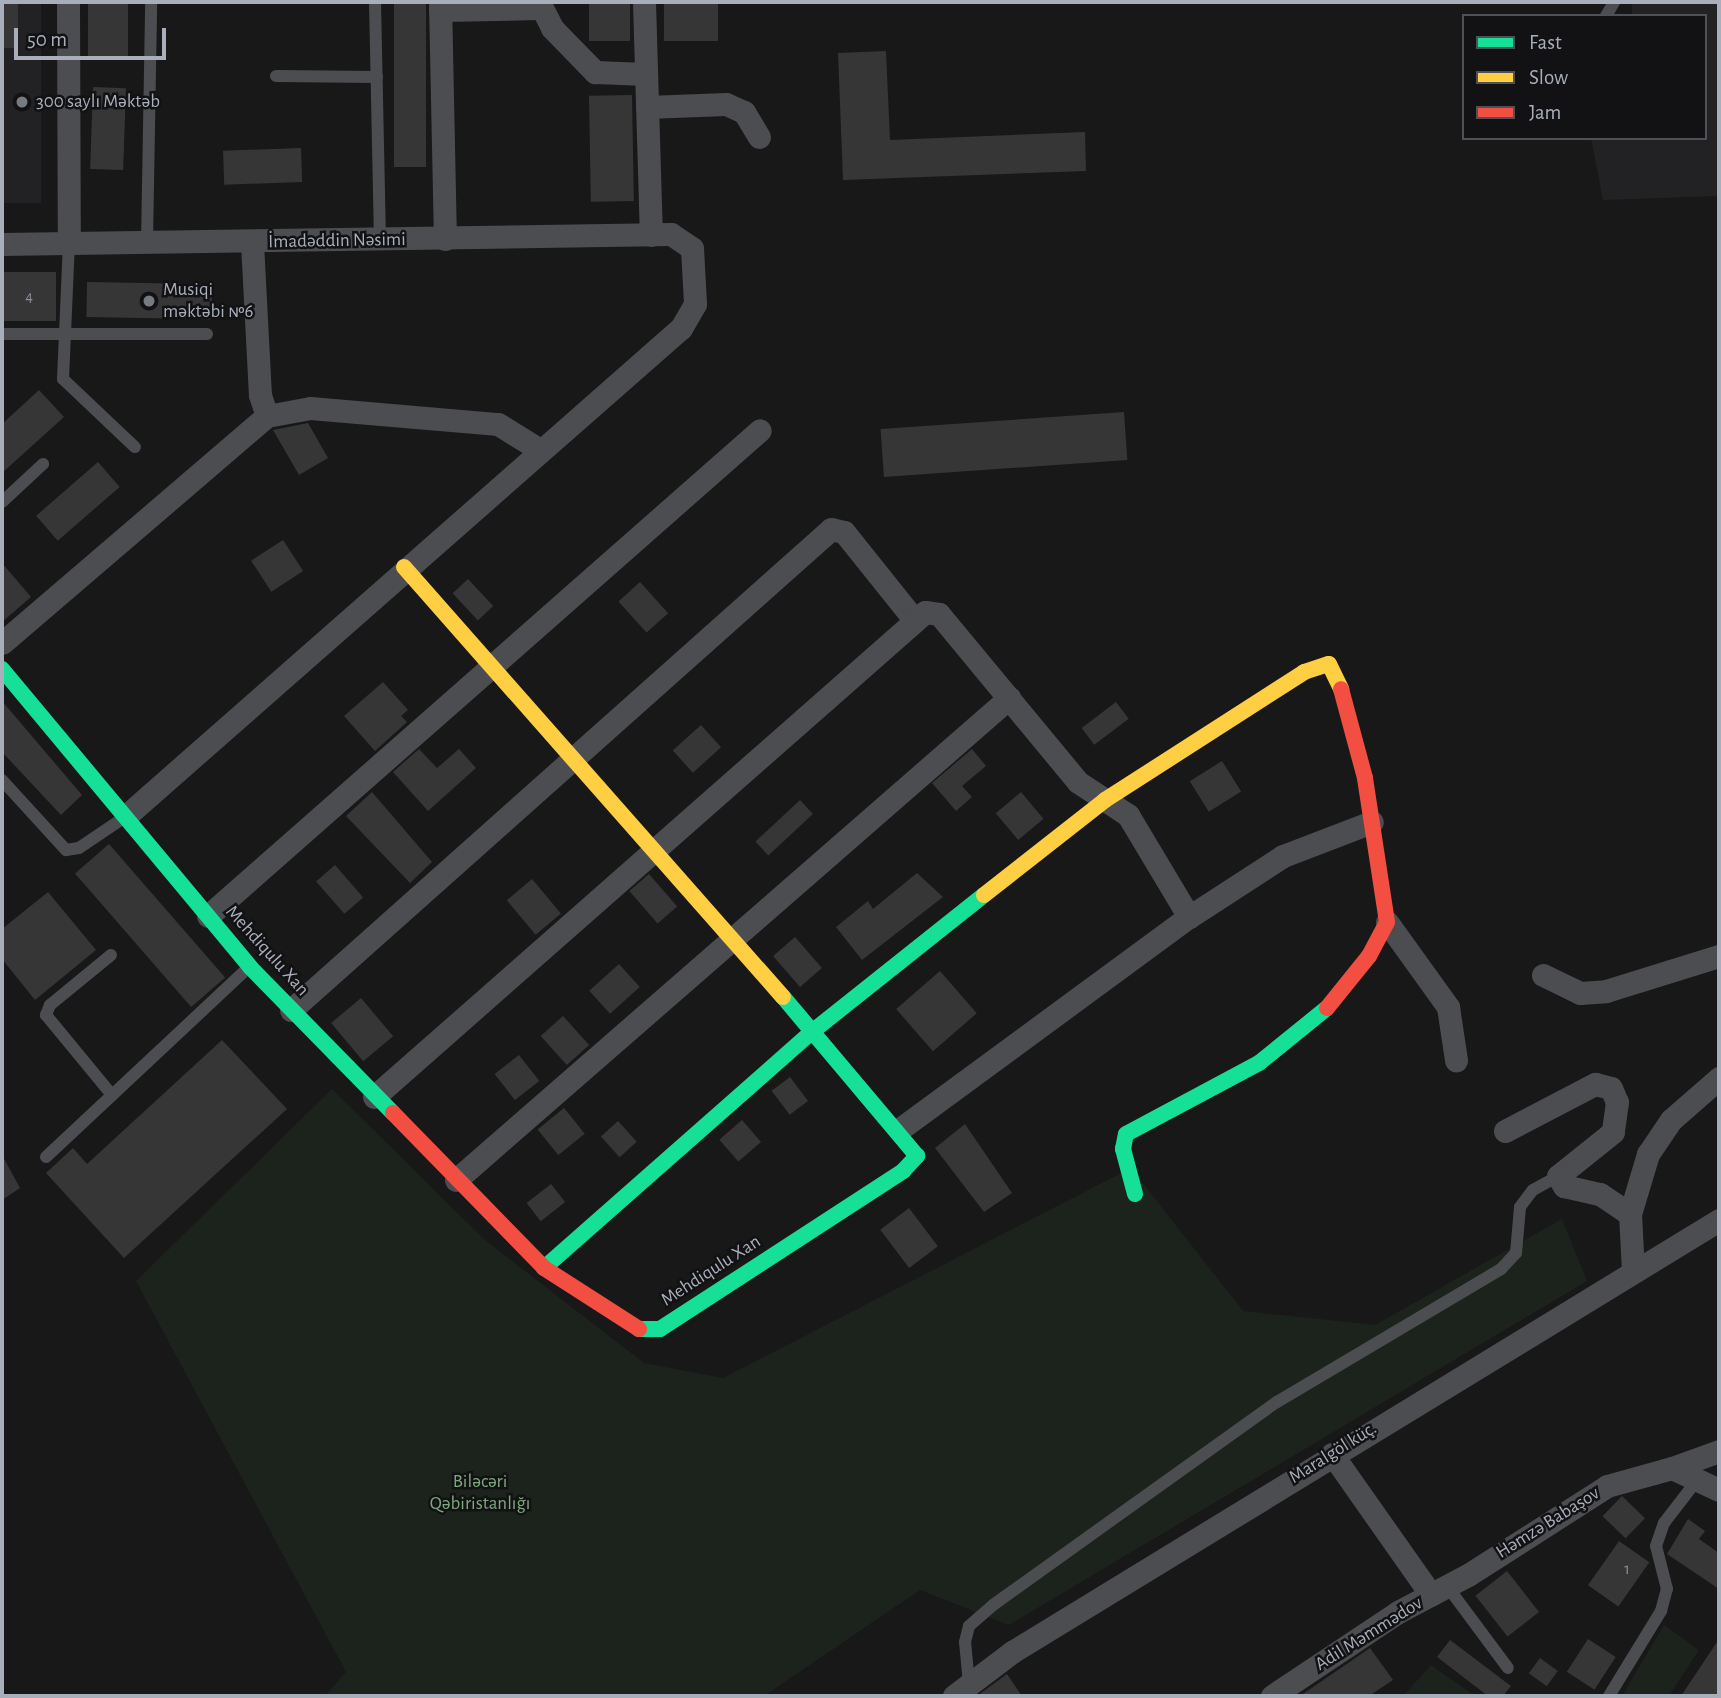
<!DOCTYPE html>
<meta charset="utf-8">
<style>
body{margin:0}
#map{position:relative;width:1721px;height:1698px;overflow:hidden;background:#181818;font-family:"Alegreya Sans",sans-serif}
div>[style]{position:absolute}
[style*='--x']{left:calc(var(--x)*1px);top:calc(var(--y)*1px);width:calc(var(--w)*1px);rotate:calc(var(--a)*1deg)}
.built>*{inset:0;background:#222224;transform-origin:0 0}
.green>*{inset:0;background:#1b231c}
.building>*{inset:0;background:#363637;transform-origin:0 0}
.lane>*{height:12px;margin:-6px;padding:0 6px;transform-origin:6px;border-radius:6px;background:#4c4d51}
.street>*{height:23px;margin:-11.5px;padding:0 11.5px;transform-origin:11.5px;border-radius:11.5px;background:#4c4d51}
.fast>*{height:16px;margin:-8px;padding:0 8px;transform-origin:8px;border-radius:8px;background:#16e098}
.slow>*{height:16px;margin:-8px;padding:0 8px;transform-origin:8px;border-radius:8px;background:#ffcf43}
.jam>*{height:16px;margin:-8px;padding:0 8px;transform-origin:8px;border-radius:8px;background:#f24e42}
.dots>*{width:19px;height:19px;translate:-50% -50%;box-sizing:border-box;border:4px solid #121214;border-radius:50%}
span{translate:-50% -50%;white-space:nowrap;text-align:center;line-height:1.15;-webkit-text-stroke:5px #121214;paint-order:stroke}
.number-label{font-size:16px;color:#8c9199}
.number-label span{-webkit-text-stroke-width:0}
.poi-label{font-size:19px;color:#a8afba}
.left{translate:0 -50%;text-align:left}
.street-label{font-size:19px;color:#a8afba}
.park-label{font-size:19px;color:#7da77d}
.frame{position:absolute;inset:0;border:4px solid #a8afba;pointer-events:none}
.legend{position:absolute;left:1462px;top:14px;width:245px;height:126px;box-sizing:border-box;background:#121214;border:2px solid #4e5156;margin:0;padding:9px 12px;list-style:none;font-size:21px;color:#a8afba}
.legend li{display:flex;align-items:center;gap:14px;height:35px}
.legend b{width:35px;border:2px solid #4e5156}
.scale{position:absolute;left:14px;top:28px;width:152px;height:32px;box-sizing:border-box;border:4px solid #a8afba;border-top:0;padding-left:9px;font-size:21px;line-height:24px;white-space:nowrap;color:#a8afba;-webkit-text-stroke:5px #121214;paint-order:stroke}
</style>
<div id="map">
<div class="built">
<i style="left:2px;top:2px;width:39px;height:201px"></i>
<i style="clip-path:polygon(1632px 2px,1719px 2px,1719px 196px,1603px 200px,1591px 138px,1705px 138px,1705px 16px,1632px 16px)"></i>
</div>
<div class="green">
<i style="clip-path:polygon(332px 1089px,485px 1240px,644px 1363px,723px 1378px,1131px 1168px,1243px 1311px,1375px 1325px,1562px 1219px,1587px 1281px,1009px 1625px,920px 1590px,764px 1696px,325px 1696px,346px 1672px,136px 1281px)"></i>
<i style="clip-path:polygon(1664px 1625px,1699px 1650px,1669px 1696px,1622px 1696px)"></i>
<i style="clip-path:polygon(1431px 1665px,1475px 1696px,1403px 1696px)"></i>
</div>
<div class="building">
<i style="left:2px;top:2px;width:16px;height:46px"></i>
<i style="left:88px;top:2px;width:40px;height:55px"></i>
<i style="left:394px;top:2px;width:32px;height:165px"></i>
<i style="left:589px;top:2px;width:41px;height:39px"></i>
<i style="left:664px;top:2px;width:54px;height:39px"></i>
<i style="clip-path:polygon(886px 51px,890px 140px,1085px 132px,1086px 171px,843px 180px,838px 53px)"></i>
<i style="left:93px;top:87px;width:33px;height:82px;rotate:2deg"></i>
<i style="left:632px;top:95px;width:106px;height:43px;rotate:89deg"></i>
<i style="left:301px;top:148px;width:34px;height:78px;rotate:88deg"></i>
<i style="left:2px;top:272px;width:54px;height:49px"></i>
<i style="left:87px;top:282px;width:125px;height:35px;rotate:1deg"></i>
<i style="clip-path:polygon(39px 390px,64px 417px,2px 473px,2px 424px)"></i>
<i style="left:1124px;top:412px;width:48px;height:244px;rotate:86deg"></i>
<i style="clip-path:polygon(308px 423px,328px 458px,299px 475px,273px 430px)"></i>
<i style="left:98px;top:462px;width:33px;height:82px;rotate:49deg"></i>
<i style="left:283px;top:540px;width:37px;height:38px;rotate:57deg"></i>
<i style="clip-path:polygon(2px 563px,31px 597px,2px 622px)"></i>
<i style="left:468px;top:579px;width:37px;height:21px;rotate:47deg"></i>
<i style="left:640px;top:582px;width:42px;height:29px;rotate:48deg"></i>
<i style="clip-path:polygon(383px 682px,408px 710px,401px 716px,407px 722px,375px 751px,344px 716px)"></i>
<i style="clip-path:polygon(2px 701px,82px 795px,61px 815px,2px 752px)"></i>
<i style="left:1116px;top:702px;width:21px;height:43px;rotate:53deg"></i>
<i style="left:701px;top:725px;width:30px;height:38px;rotate:48deg"></i>
<i style="clip-path:polygon(419px 749px,437px 768px,459px 749px,476px 768px,428px 811px,393px 772px)"></i>
<i style="clip-path:polygon(972px 749px,986px 766px,962px 786px,972px 797px,956px 811px,932px 783px)"></i>
<i style="left:1222px;top:761px;width:36px;height:38px;rotate:58deg"></i>
<i style="clip-path:polygon(372px 792px,432px 862px,410px 883px,346px 816px)"></i>
<i style="left:1021px;top:792px;width:35px;height:33px;rotate:50deg"></i>
<i style="left:800px;top:800px;width:19px;height:61px;rotate:47deg"></i>
<i style="left:109px;top:844px;width:177px;height:45px;rotate:49deg"></i>
<i style="left:335px;top:865px;width:43px;height:25px;rotate:49deg"></i>
<i style="clip-path:polygon(917px 873px,943px 897px,862px 960px,836px 927px,868px 901px,873px 909px)"></i>
<i style="left:649px;top:874px;width:43px;height:26px;rotate:49deg"></i>
<i style="left:532px;top:879px;width:45px;height:33px;rotate:50deg"></i>
<i style="clip-path:polygon(48px 892px,96px 950px,35px 1000px,2px 959px,2px 929px)"></i>
<i style="left:795px;top:937px;width:41px;height:29px;rotate:49deg"></i>
<i style="left:619px;top:964px;width:31px;height:40px;rotate:48deg"></i>
<i style="left:940px;top:971px;width:56px;height:58px;rotate:49deg"></i>
<i style="left:361px;top:998px;width:50px;height:39px;rotate:50deg"></i>
<i style="left:563px;top:1016px;width:39px;height:30px;rotate:48deg"></i>
<i style="clip-path:polygon(222px 1040px,287px 1109px,124px 1258px,46px 1173px,73px 1148px,87px 1164px)"></i>
<i style="left:519px;top:1055px;width:33px;height:31px;rotate:52deg"></i>
<i style="left:790px;top:1077px;width:30px;height:23px;rotate:53deg"></i>
<i style="left:564px;top:1108px;width:33px;height:34px;rotate:51deg"></i>
<i style="left:742px;top:1120px;width:29px;height:30px;rotate:49deg"></i>
<i style="left:618px;top:1121px;width:28px;height:23px;rotate:48deg"></i>
<i style="clip-path:polygon(965px 1124px,1012px 1193px,984px 1212px,935px 1148px)"></i>
<i style="clip-path:polygon(2px 1155px,20px 1188px,2px 1200px)"></i>
<i style="left:551px;top:1184px;width:23px;height:31px;rotate:52deg"></i>
<i style="left:909px;top:1208px;width:48px;height:36px;rotate:53deg"></i>
<i style="left:1622px;top:1496px;width:32px;height:28px;rotate:44deg"></i>
<i style="clip-path:polygon(1688px 1519px,1705px 1531px,1699px 1539px,1719px 1553px,1719px 1589px,1667px 1554px)"></i>
<i style="left:1619px;top:1541px;width:37px;height:54px;rotate:35deg"></i>
<i style="left:1507px;top:1571px;width:52px;height:40px;rotate:52deg"></i>
<i style="left:1588px;top:1639px;width:33px;height:39px;rotate:33deg"></i>
<i style="clip-path:polygon(1719px 1639px,1719px 1696px,1681px 1696px)"></i>
<i style="clip-path:polygon(1450px 1640px,1511px 1686px,1503px 1696px,1488px 1696px,1437px 1657px)"></i>
<i style="clip-path:polygon(1370px 1648px,1393px 1680px,1369px 1696px,1300px 1696px)"></i>
<i style="left:1540px;top:1658px;width:22px;height:19px;rotate:36deg"></i>
<i style="clip-path:polygon(1007px 1674px,1022px 1696px,977px 1696px)"></i>
</div>
<div class="lane">
<i style="--x:375;--y:2;--w:238;--a:88.8"></i>
<i style="--x:1606;--y:16;--w:16;--a:-60"></i>
<i style="--x:276;--y:76;--w:101;--a:0.6"></i>
<i style="--x:69;--y:242;--w:137;--a:92.5"></i>
<i style="--x:63;--y:379;--w:99;--a:43.4"></i>
<i style="--x:147;--y:242;--w:240;--a:-89"></i>
<i style="--x:2;--y:334;--w:205;--a:0"></i>
<i style="--x:2;--y:502;--w:56;--a:-42.8"></i>
<i style="--x:2;--y:780;--w:95;--a:47.6"></i>
<i style="--x:66;--y:850;--w:13;--a:-9"></i>
<i style="--x:79;--y:848;--w:55;--a:-34"></i>
<i style="--x:111;--y:955;--w:79;--a:140.7"></i>
<i style="--x:50;--y:1005;--w:11;--a:112"></i>
<i style="--x:46;--y:1015;--w:104;--a:50.5"></i>
<i style="--x:46;--y:1157;--w:277;--a:-43.1"></i>
<i style="--x:1447;--y:1586;--w:102;--a:53.4"></i>
<i style="--x:969;--y:1684;--w:42;--a:-95.4"></i>
<i style="--x:965;--y:1642;--w:16;--a:-76"></i>
<i style="--x:969;--y:1626;--w:32;--a:-41"></i>
<i style="--x:993;--y:1605;--w:349;--a:-35.6"></i>
<i style="--x:1277;--y:1402;--w:261;--a:-30.7"></i>
<i style="--x:1501;--y:1269;--w:22;--a:-47"></i>
<i style="--x:1516;--y:1253;--w:46;--a:-85"></i>
<i style="--x:1520;--y:1207;--w:21;--a:-53"></i>
<i style="--x:1533;--y:1190;--w:29;--a:-29"></i>
<i style="--x:1609;--y:1696;--w:100;--a:-58.5"></i>
<i style="--x:1661;--y:1611;--w:23;--a:-75"></i>
<i style="--x:1667;--y:1589;--w:44;--a:-104.3"></i>
<i style="--x:1656;--y:1546;--w:24;--a:-71"></i>
<i style="--x:1664;--y:1523;--w:56;--a:-52.3"></i>
</div>
<div class="street">
<i style="--x:68;--y:2;--w:240;--a:89.8"></i>
<i style="--x:440;--y:2;--w:237;--a:88.8"></i>
<i style="--x:539;--y:2;--w:29;--a:63"></i>
<i style="--x:552;--y:28;--w:62;--a:45.7"></i>
<i style="--x:595;--y:72;--w:51;--a:2.2"></i>
<i style="--x:644;--y:2;--w:233;--a:88.3"></i>
<i style="--x:440;--y:10;--w:100;--a:-1.1"></i>
<i style="--x:647;--y:107;--w:79;--a:-2.2"></i>
<i style="--x:726;--y:104;--w:20;--a:24"></i>
<i style="--x:744;--y:112;--w:29;--a:59"></i>
<i style="--x:252;--y:243;--w:152;--a:87"></i>
<i style="--x:260;--y:395;--w:22;--a:72"></i>
<i style="--x:2;--y:244;--w:669;--a:-0.86"></i>
<i style="--x:671;--y:234;--w:25;--a:34"></i>
<i style="--x:692;--y:248;--w:56;--a:86.9"></i>
<i style="--x:695;--y:304;--w:28;--a:120"></i>
<i style="--x:681;--y:328;--w:738;--a:138.68"></i>
<i style="--x:2;--y:643;--w:349;--a:-40.6"></i>
<i style="--x:267;--y:416;--w:44;--a:-10.5"></i>
<i style="--x:310;--y:408;--w:189;--a:4.9"></i>
<i style="--x:498;--y:424;--w:49;--a:31.8"></i>
<i style="--x:208;--y:916;--w:735;--a:-41.36"></i>
<i style="--x:1387;--y:922;--w:105;--a:54.3"></i>
<i style="--x:1448;--y:1007;--w:54;--a:81.4"></i>
<i style="--x:1543;--y:975;--w:41;--a:25.9"></i>
<i style="--x:1580;--y:993;--w:26;--a:-4"></i>
<i style="--x:1606;--y:991;--w:118;--a:-17.2"></i>
<i style="--x:291;--y:1010;--w:723;--a:-41.69"></i>
<i style="--x:831;--y:529;--w:13;--a:13"></i>
<i style="--x:844;--y:532;--w:110;--a:51.3"></i>
<i style="--x:374;--y:1097;--w:734;--a:-41.35"></i>
<i style="--x:925;--y:612;--w:14;--a:8"></i>
<i style="--x:939;--y:614;--w:218;--a:50.4"></i>
<i style="--x:1078;--y:782;--w:60;--a:33.4"></i>
<i style="--x:1128;--y:815;--w:119;--a:59.1"></i>
<i style="--x:900;--y:1129;--w:358;--a:-36.3"></i>
<i style="--x:1189;--y:917;--w:112;--a:-33"></i>
<i style="--x:1283;--y:856;--w:95;--a:-20.9"></i>
<i style="--x:1505;--y:1131;--w:102;--a:-27.6"></i>
<i style="--x:1595;--y:1084;--w:16;--a:14"></i>
<i style="--x:1611;--y:1088;--w:15;--a:67"></i>
<i style="--x:1617;--y:1102;--w:30;--a:98"></i>
<i style="--x:1613;--y:1132;--w:70;--a:141.3"></i>
<i style="--x:1558;--y:1176;--w:12;--a:59"></i>
<i style="--x:1564;--y:1186;--w:37;--a:13"></i>
<i style="--x:1600;--y:1194;--w:36;--a:34"></i>
<i style="--x:456;--y:1180;--w:734;--a:-41.08"></i>
<i style="--x:1633;--y:1271;--w:57;--a:-93"></i>
<i style="--x:1630;--y:1214;--w:63;--a:-73.3"></i>
<i style="--x:1648;--y:1154;--w:41;--a:-55.9"></i>
<i style="--x:1671;--y:1120;--w:64;--a:-41.2"></i>
<i style="--x:1332;--y:1454;--w:172;--a:54.9"></i>
<i style="--x:1672;--y:1468;--w:50;--a:-19.9"></i>
<i style="--x:954;--y:1696;--w:73;--a:-37.2"></i>
<i style="--x:1012;--y:1652;--w:829;--a:-31.43"></i>
<i style="--x:1272;--y:1696;--w:151;--a:-33.7"></i>
<i style="--x:1398;--y:1612;--w:79;--a:-27.9"></i>
<i style="--x:1468;--y:1575;--w:165;--a:-32.6"></i>
<i style="--x:1607;--y:1486;--w:67;--a:-15.5"></i>
<i style="--x:1672;--y:1468;--w:52;--a:25.1"></i>
</div>
<div class="fast">
<i style="--x:2;--y:669;--w:388;--a:50.2"></i>
<i style="--x:250;--y:967;--w:204;--a:45.6"></i>
<i style="--x:1135;--y:1194;--w:47;--a:-104.9"></i>
<i style="--x:1123;--y:1149;--w:15;--a:-79"></i>
<i style="--x:1126;--y:1134;--w:151;--a:-28.1"></i>
<i style="--x:1259;--y:1063;--w:87;--a:-39"></i>
<i style="--x:544;--y:1268;--w:359;--a:-41.4"></i>
<i style="--x:813;--y:1031;--w:218;--a:-38.5"></i>
<i style="--x:639;--y:1329;--w:21;--a:0"></i>
<i style="--x:660;--y:1329;--w:290;--a:-33"></i>
<i style="--x:903;--y:1171;--w:21;--a:-47"></i>
<i style="--x:917;--y:1156;--w:208;--a:-130.1"></i>
</div>
<div class="slow">
<i style="--x:404;--y:567;--w:573;--a:48.61"></i>
<i style="--x:984;--y:895;--w:154;--a:-38.1"></i>
<i style="--x:1105;--y:800;--w:237;--a:-32.7"></i>
<i style="--x:1304;--y:672;--w:26;--a:-18"></i>
<i style="--x:1329;--y:664;--w:28;--a:64"></i>
</div>
<div class="jam">
<i style="--x:1327;--y:1008;--w:67;--a:-51.1"></i>
<i style="--x:1369;--y:956;--w:38;--a:-62"></i>
<i style="--x:1387;--y:922;--w:146;--a:-98.7"></i>
<i style="--x:1365;--y:778;--w:92;--a:-105.1"></i>
<i style="--x:393;--y:1113;--w:216;--a:45.7"></i>
<i style="--x:544;--y:1268;--w:113;--a:32.7"></i>
</div>
<div class="dots">
<i style="left:22px;top:102px;background:#767a81"></i>
<i style="left:149px;top:301px;background:#767a81"></i>
</div>
<div class="number-label">
<span style="left:29px;top:296px">4</span>
<span style="left:1627px;top:1569px">1</span>
</div>
<div class="poi-label">
<span class="left" style="left:36px;top:102px">300 saylı Məktəb</span>
<span class="left" style="left:163px;top:301px">Musiqi<br>məktəbi №6</span>
</div>
<div class="street-label">
<span style="left:337px;top:241px;rotate:-1deg">İmadəddin Nəsimi</span>
<span style="left:267px;top:951px;rotate:48deg">Mehdiqulu Xan</span>
<span style="left:711px;top:1271px;rotate:-33deg">Mehdiqulu Xan</span>
<span style="left:1333px;top:1453px;rotate:-32deg">Maralgöl küç.</span>
<span style="left:1548px;top:1523px;rotate:-32deg">Həmzə Babaşov</span>
<span style="left:1369px;top:1634px;rotate:-32deg">Adil Məmmədov</span>
</div>
<div class="park-label">
<span style="left:480px;top:1493px">Biləcəri<br>Qəbiristanlığı</span>
</div>
<div class="frame"></div>
<ul class="legend">
<li><b style="height:9px;background:#16e098"></b>Fast</li>
<li><b style="height:9px;background:#ffcf43"></b>Slow</li>
<li><b style="height:9px;background:#f24e42"></b>Jam</li>
</ul>
<div class="scale">50 m</div>
</div>
